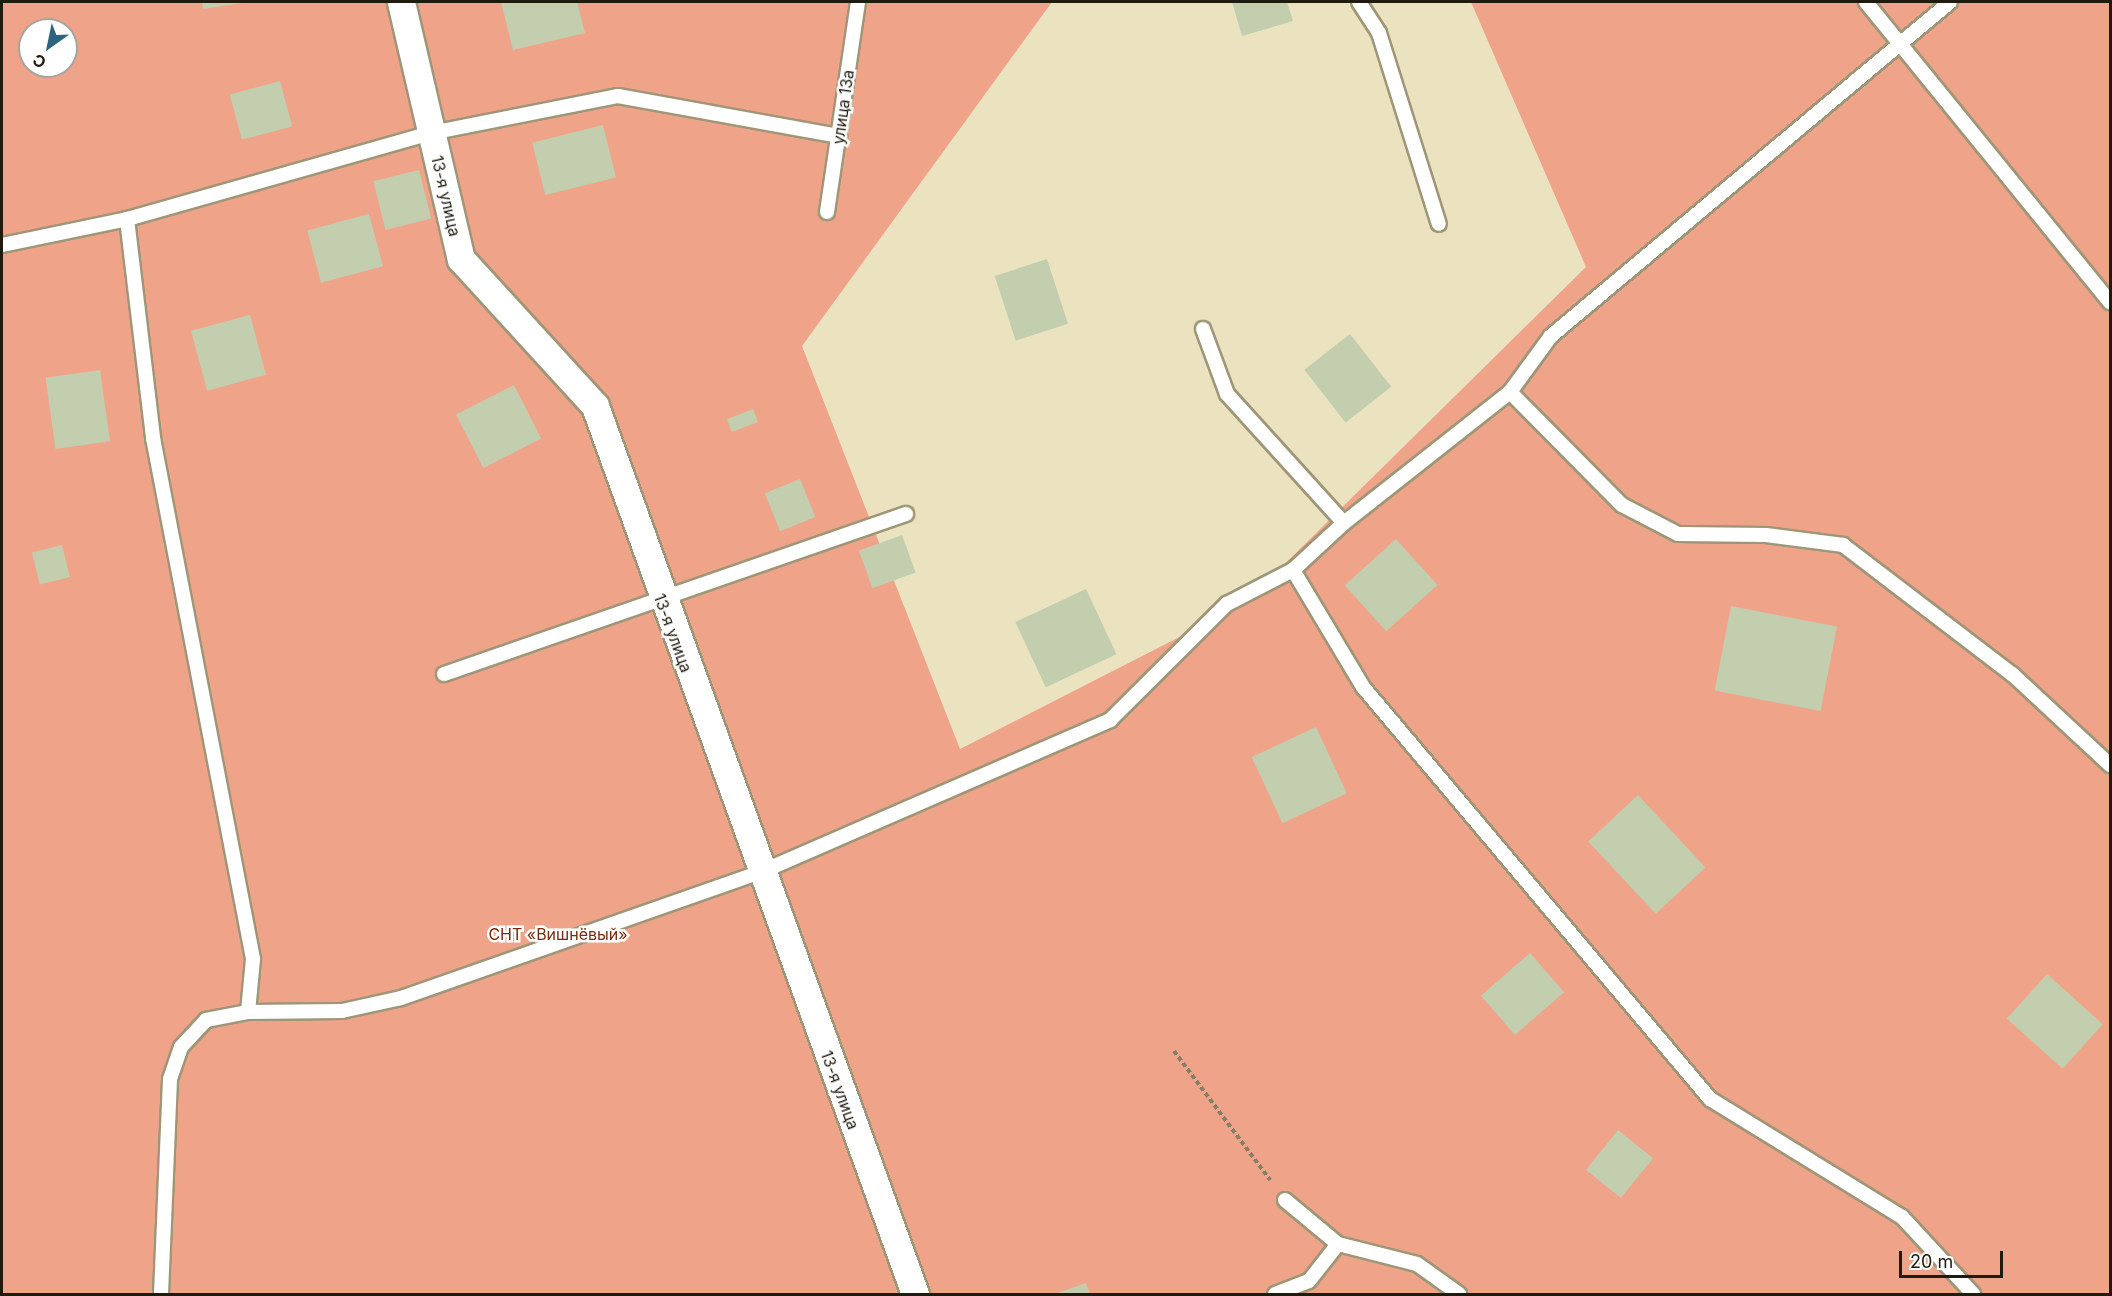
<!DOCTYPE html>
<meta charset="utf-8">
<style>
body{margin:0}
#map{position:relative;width:2112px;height:1296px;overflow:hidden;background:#ebe2c0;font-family:Inter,sans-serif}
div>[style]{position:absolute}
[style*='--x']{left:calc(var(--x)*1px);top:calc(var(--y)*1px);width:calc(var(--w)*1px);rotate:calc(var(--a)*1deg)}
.green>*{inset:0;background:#efa48a}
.building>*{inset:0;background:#c2ceae;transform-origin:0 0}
.path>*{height:4px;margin-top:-2px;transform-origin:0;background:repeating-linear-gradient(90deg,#857f68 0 4.5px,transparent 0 7.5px)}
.roads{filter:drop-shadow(2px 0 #9e9677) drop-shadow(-2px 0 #9e9677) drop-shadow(0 2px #9e9677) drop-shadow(0 -2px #9e9677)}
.service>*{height:14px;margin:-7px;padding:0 7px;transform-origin:7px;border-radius:7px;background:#fff}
.minor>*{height:27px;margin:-13.5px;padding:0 13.5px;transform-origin:13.5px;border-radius:13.5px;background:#fff}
span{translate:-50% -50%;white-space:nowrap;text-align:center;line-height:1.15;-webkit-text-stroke:5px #fff;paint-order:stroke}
.street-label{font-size:16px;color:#1f1b0f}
.park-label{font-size:16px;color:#782c0e}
.frame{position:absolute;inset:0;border:3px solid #1f1b0f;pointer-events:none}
.north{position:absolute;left:18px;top:18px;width:60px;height:60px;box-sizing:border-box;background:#fff;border:2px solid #a5a49f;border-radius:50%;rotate:213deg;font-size:16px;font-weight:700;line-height:24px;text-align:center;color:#1f1b0f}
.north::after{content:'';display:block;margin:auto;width:21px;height:27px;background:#2e637f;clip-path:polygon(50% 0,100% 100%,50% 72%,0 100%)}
.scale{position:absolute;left:1899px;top:1251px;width:104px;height:27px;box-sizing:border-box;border:3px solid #1f1b0f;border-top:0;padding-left:8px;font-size:18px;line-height:21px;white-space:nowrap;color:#1f1b0f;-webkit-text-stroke:4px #fff;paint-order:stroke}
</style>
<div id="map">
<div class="green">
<i style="clip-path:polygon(evenodd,2px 2px,1052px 2px,802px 346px,960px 749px,1244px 604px,1586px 267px,1471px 2px,2110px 2px,2110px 1294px,2px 1294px,2px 2px,30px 30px,66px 30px,66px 66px,30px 66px,30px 30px)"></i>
</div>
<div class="building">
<i style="clip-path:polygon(202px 2px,241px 2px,242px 3px,203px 9px)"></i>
<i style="clip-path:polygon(501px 2px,577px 2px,585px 33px,513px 50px)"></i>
<i style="clip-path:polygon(1232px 2px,1287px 2px,1293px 21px,1242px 36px)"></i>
<i style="left:280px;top:81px;width:47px;height:52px;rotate:75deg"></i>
<i style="left:603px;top:125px;width:54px;height:73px;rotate:76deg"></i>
<i style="left:419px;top:170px;width:50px;height:47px;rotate:76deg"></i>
<i style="left:369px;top:214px;width:54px;height:64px;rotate:75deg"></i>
<i style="left:1047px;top:259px;width:68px;height:55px;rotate:72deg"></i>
<i style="left:250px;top:315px;width:62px;height:61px;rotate:75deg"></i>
<i style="left:1350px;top:334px;width:67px;height:58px;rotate:52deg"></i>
<i style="left:100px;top:370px;width:72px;height:55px;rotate:82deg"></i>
<i style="left:514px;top:385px;width:60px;height:65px;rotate:63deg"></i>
<i style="left:753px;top:409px;width:14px;height:28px;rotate:69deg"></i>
<i style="left:800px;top:479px;width:41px;height:38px;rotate:68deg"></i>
<i style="left:902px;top:535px;width:40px;height:46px;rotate:70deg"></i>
<i style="left:1396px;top:539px;width:62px;height:69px;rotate:48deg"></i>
<i style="left:62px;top:545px;width:33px;height:31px;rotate:76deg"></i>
<i style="left:1086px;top:589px;width:72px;height:78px;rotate:65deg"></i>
<i style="left:1731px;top:606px;width:108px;height:86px;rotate:11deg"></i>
<i style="left:1316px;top:727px;width:73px;height:71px;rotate:65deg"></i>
<i style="left:1638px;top:795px;width:99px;height:68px;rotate:47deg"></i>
<i style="left:1530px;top:953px;width:52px;height:65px;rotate:49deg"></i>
<i style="left:2047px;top:974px;width:75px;height:60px;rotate:42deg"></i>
<i style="left:1618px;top:1130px;width:45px;height:51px;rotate:39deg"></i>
<i style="clip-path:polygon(1086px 1283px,1090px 1294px,1057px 1294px,1057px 1293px)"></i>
</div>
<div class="path">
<i style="--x:1174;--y:1051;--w:161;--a:53.3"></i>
</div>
<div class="roads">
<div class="service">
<i style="--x:1359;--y:2;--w:37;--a:57"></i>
<i style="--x:1379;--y:33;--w:200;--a:72.6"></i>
<i style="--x:1866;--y:2;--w:387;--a:50.9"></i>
<i style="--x:827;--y:212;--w:212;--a:-81.6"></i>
<i style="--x:127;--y:219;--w:221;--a:83.2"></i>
<i style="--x:153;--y:438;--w:531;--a:79.13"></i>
<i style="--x:253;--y:959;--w:53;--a:95.4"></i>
<i style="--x:2;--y:245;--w:128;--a:-11.7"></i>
<i style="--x:127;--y:219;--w:316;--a:-15.8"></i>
<i style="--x:431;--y:133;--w:191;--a:-11.2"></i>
<i style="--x:618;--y:96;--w:225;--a:10.3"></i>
<i style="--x:1203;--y:329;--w:69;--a:69.7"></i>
<i style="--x:1227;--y:394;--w:174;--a:47.8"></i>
<i style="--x:1510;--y:392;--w:159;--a:45.3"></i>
<i style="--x:1622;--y:505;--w:63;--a:27.4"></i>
<i style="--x:1678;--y:534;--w:88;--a:0.7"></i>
<i style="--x:1766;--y:535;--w:78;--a:7.4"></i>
<i style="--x:1843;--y:545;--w:213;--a:37.4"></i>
<i style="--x:2012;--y:674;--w:134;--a:42.9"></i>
<i style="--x:1293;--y:570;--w:136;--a:59.1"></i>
<i style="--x:1363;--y:687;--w:539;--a:49.89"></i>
<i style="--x:1710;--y:1099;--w:225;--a:31.6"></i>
<i style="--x:1902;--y:1217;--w:105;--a:47.3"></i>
<i style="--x:444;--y:674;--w:489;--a:-19.1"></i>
<i style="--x:1285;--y:1200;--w:69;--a:39.7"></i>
<i style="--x:1338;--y:1244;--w:81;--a:14.2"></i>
<i style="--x:1417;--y:1264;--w:52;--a:35.5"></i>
<i style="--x:161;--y:1294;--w:215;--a:-87.6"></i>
<i style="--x:170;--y:1079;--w:34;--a:-71"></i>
<i style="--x:181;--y:1047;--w:37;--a:-47"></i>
<i style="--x:206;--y:1020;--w:43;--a:-10.8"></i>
<i style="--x:248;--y:1012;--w:94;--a:-0.6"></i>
<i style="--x:342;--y:1011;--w:60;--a:-12.4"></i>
<i style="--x:401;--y:998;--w:381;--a:-19.3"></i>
<i style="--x:761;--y:872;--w:381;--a:-23.5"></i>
<i style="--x:1110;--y:720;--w:165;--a:-44.8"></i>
<i style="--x:1227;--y:604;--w:74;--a:-27.3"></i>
<i style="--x:1293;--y:570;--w:69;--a:-42.7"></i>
<i style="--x:1344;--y:523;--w:211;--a:-38.3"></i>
<i style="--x:1510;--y:392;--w:69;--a:-53.8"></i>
<i style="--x:1551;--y:336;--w:520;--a:-39.93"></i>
<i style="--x:1275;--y:1294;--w:36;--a:-21"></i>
<i style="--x:1309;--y:1281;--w:47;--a:-51.9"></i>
</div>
<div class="minor">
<i style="--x:401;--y:2;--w:264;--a:76.9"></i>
<i style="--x:461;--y:259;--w:199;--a:47.6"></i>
<i style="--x:595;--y:406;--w:944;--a:70.18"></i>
</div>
</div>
<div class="street-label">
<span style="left:843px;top:107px;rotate:-82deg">улица 13а</span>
<span style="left:446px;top:196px;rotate:77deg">13-я улица</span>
<span style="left:673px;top:633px;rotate:70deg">13-я улица</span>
<span style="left:840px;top:1090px;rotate:70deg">13-я улица</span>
</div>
<div class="park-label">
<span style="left:558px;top:934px">СНТ «Вишнёвый»</span>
</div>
<div class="frame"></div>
<div class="north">С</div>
<div class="scale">20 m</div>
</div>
